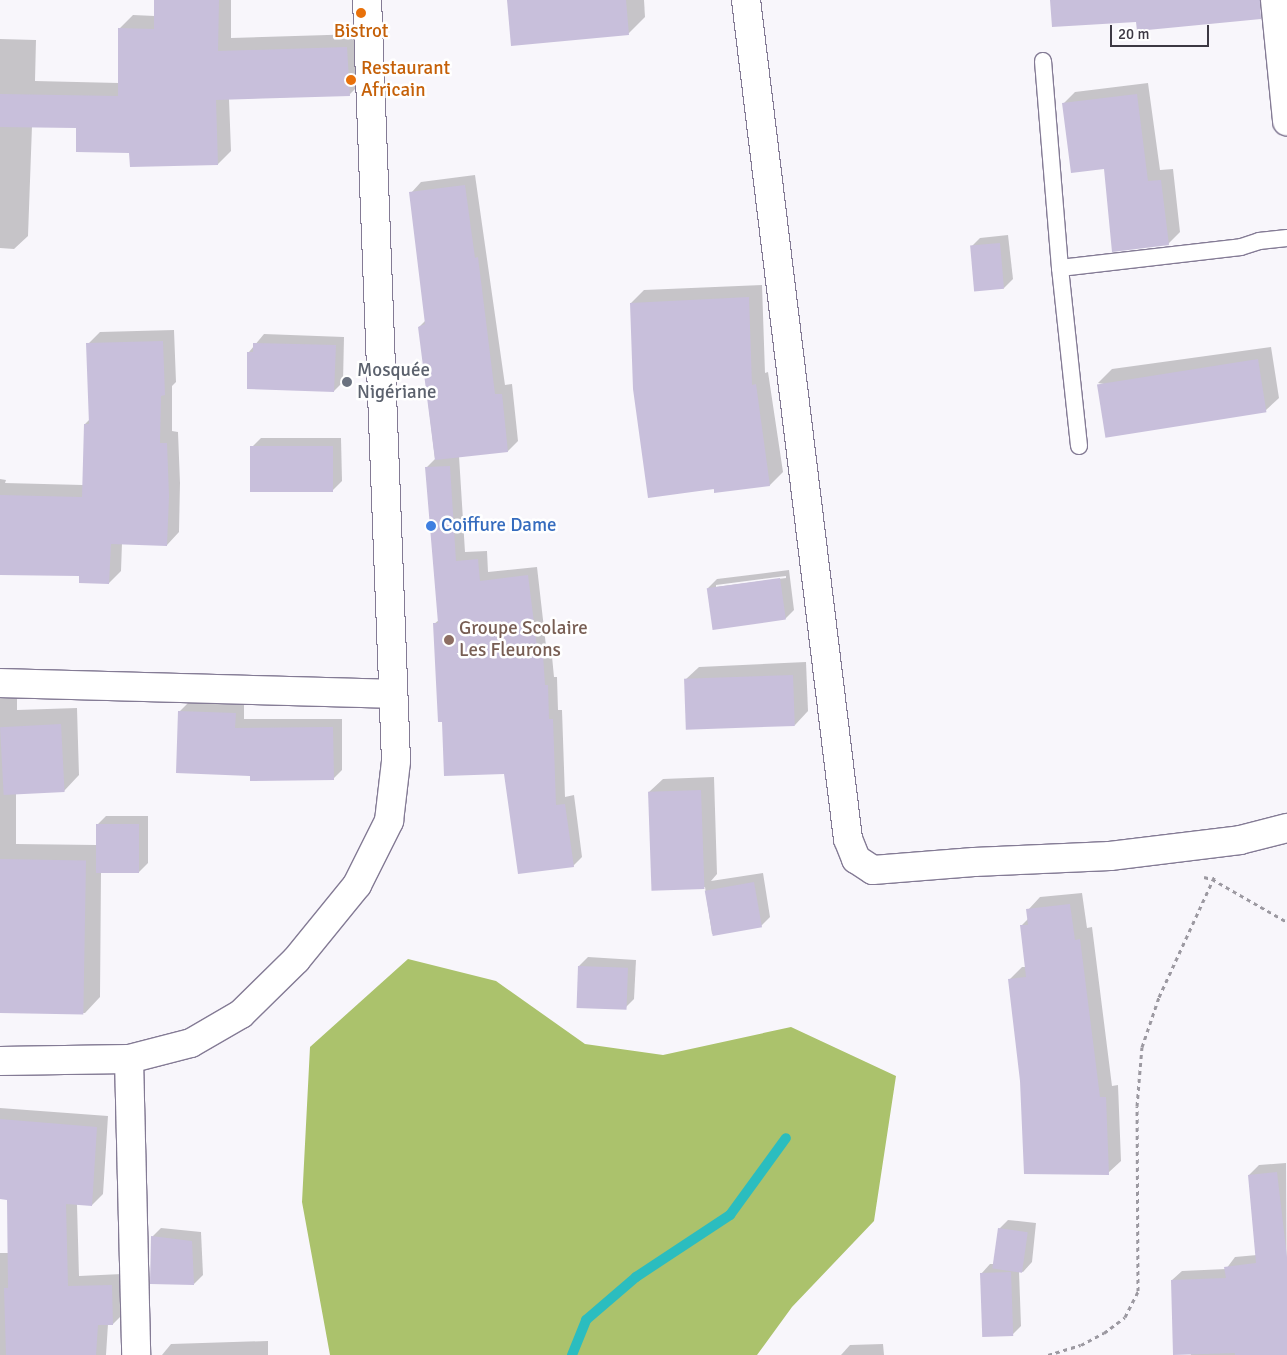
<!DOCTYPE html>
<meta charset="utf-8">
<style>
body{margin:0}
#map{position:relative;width:1287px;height:1355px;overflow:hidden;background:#f8f6fb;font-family:Signika,sans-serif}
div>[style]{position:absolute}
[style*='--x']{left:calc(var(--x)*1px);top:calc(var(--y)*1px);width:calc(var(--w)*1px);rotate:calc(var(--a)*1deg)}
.forest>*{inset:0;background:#abc26c}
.shadow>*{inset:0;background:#0003}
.stream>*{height:10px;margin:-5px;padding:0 5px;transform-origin:5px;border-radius:5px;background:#2bbdbf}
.building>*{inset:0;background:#c8bfdb;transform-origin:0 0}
.path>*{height:3px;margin-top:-1.5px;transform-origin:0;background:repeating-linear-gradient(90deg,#9c99a1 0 4px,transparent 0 8px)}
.roads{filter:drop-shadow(1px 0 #847b95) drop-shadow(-1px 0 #847b95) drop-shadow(0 1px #847b95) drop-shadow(0 -1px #847b95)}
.lane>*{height:16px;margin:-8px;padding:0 8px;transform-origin:8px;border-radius:8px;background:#fff}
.street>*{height:28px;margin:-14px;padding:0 14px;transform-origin:14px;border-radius:14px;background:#fff}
.dots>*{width:14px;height:14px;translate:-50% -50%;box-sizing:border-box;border:2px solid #fff;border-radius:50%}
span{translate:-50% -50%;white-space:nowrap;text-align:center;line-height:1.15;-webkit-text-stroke:5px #fff;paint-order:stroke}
.food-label{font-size:19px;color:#c56008}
.left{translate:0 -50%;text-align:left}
.worship-label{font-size:19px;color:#5b616d}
.shop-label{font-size:19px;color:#366cbe}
.education-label{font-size:19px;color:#785e54}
.scale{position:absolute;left:1110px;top:25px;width:99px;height:22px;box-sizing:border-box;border:2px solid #3c3843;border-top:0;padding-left:6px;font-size:15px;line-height:18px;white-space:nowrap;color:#3c3843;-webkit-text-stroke:4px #fff;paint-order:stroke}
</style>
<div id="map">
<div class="forest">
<i style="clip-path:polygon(408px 959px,496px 981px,585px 1044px,663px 1055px,791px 1027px,896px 1076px,874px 1221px,792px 1307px,757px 1355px,330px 1355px,302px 1202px,310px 1047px)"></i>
</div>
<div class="shadow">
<i style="clip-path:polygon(156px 0,231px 0,231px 38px,360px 34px,362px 82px,349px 95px,229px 99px,231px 151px,218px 164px,130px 151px,77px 127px,32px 126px,28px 236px,14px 249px,0 248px,0 39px,36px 40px,35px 81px,119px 83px,120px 28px,133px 15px,155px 16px)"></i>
<i style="clip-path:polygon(508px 0,644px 0,645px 17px,629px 33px,513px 44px)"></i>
<i style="clip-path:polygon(1148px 83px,1160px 170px,1173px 169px,1180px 232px,1168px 244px,1105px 167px,1063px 104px,1075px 92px)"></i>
<i style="clip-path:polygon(475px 175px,505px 385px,512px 384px,518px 441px,508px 451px,459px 456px,465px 552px,487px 551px,488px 572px,537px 567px,546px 646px,551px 646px,554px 677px,557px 677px,558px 710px,562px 710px,565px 797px,574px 795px,582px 857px,573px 866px,505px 773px,444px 721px,434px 624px,439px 620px,426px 468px,435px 459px,419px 327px,426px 320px,411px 193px,421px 182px)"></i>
<i style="clip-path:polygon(1008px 235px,1013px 279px,1004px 288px,971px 247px,980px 238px)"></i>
<i style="clip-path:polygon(762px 285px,765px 373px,768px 372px,783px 472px,770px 485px,715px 492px,631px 303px,644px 290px)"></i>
<i style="clip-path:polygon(174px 330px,176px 382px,172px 386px,172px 431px,178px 432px,180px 483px,179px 532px,167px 545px,122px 543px,121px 571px,109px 583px,81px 575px,0 573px,0 479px,6px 480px,5px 483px,83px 485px,85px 424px,90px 419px,88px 344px,100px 332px)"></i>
<i style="clip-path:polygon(264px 334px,344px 337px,343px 382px,334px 391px,249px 352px)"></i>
<i style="clip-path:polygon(1271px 347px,1279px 398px,1265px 411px,1098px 383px,1112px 369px)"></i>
<i style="clip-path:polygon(261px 438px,341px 438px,342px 481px,333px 490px,252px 447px)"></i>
<i style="clip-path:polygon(evenodd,789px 570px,794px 610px,785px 619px,708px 588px,717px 579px,789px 570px,786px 576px,786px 578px,716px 587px,716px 585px,786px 576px)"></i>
<i style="clip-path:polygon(806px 662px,808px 711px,795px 725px,685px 680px,699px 667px)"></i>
<i style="clip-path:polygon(0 695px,17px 695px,17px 710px,77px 708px,79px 775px,64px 791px,16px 792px,16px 844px,97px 845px,97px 825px,106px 816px,148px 816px,148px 863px,139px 872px,101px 872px,100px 997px,85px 1013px,0 1012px)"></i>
<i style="clip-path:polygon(188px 703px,244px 705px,244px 719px,342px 719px,342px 770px,333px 779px,251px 775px,179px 712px)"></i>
<i style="clip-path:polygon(714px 777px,717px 874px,711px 881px,763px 873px,770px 917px,761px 926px,712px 934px,705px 887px,653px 889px,649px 792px,663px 779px)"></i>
<i style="clip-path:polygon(1082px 893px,1087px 928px,1092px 927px,1112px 1086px,1118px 1085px,1121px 1161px,1108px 1173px,1022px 1080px,1009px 980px,1022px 967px,1026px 967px,1021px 926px,1029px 918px,1028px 910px,1040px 897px)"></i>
<i style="clip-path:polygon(588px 957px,636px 960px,634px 999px,625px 1008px,579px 966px)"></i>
<i style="clip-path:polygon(0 1108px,108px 1116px,103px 1194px,92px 1205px,77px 1204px,79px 1276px,122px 1274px,124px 1313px,113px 1324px,108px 1324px,106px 1355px,0 1355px,0 1253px,9px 1253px,8px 1199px,0 1198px)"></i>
<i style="clip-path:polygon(1286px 1163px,1287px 1355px,1191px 1355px,1172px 1280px,1182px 1271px,1226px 1269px,1235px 1257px,1257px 1255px,1249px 1175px,1259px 1165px)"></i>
<i style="clip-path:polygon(1008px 1220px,1036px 1223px,1032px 1262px,1023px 1272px,1019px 1271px,1021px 1326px,1012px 1335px,981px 1274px,990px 1264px,994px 1264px,999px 1229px)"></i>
<i style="clip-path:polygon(161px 1228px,201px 1232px,203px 1275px,194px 1284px,152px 1237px)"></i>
<i style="clip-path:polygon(268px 1341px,268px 1355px,162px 1355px,171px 1344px)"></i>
<i style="clip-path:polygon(883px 1344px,884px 1355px,841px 1355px,850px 1345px)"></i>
</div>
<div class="stream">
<i style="--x:572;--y:1355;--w:38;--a:-68"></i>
<i style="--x:586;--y:1320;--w:66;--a:-40.7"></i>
<i style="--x:636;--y:1277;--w:113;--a:-33.4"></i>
<i style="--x:730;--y:1215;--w:95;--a:-54"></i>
</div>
<div class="building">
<i style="clip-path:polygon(154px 0,219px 0,218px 51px,347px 47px,350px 96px,216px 100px,218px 165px,130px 167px,129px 153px,76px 152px,76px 128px,0 127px,0 94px,118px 96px,118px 28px,154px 29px)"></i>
<i style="clip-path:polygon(507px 0,626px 0,629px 35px,511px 46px)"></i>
<i style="clip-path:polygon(1050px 0,1260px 0,1261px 19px,1137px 31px,1136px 22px,1052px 27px)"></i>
<i style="clip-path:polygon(1137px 94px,1148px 181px,1161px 180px,1169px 245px,1112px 252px,1104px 169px,1071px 173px,1062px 103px)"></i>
<i style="clip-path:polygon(465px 185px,475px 258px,478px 257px,495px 394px,502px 394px,508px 452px,435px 460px,418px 327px,425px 324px,409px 192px)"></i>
<i style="left:1000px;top:243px;width:46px;height:30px;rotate:85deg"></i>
<i style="clip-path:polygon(749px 297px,752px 385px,756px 384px,770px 486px,714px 493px,714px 489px,648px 498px,633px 389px,630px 303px)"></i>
<i style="clip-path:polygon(163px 341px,165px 395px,161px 396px,160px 443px,167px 443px,169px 496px,167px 546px,111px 544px,109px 584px,79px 583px,79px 576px,0 575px,0 495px,82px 497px,84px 424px,89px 424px,86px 343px)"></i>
<i style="clip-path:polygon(253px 343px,336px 345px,334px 392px,247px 389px,247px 352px,253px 352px)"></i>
<i style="left:1258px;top:359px;width:54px;height:163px;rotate:81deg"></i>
<i style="left:250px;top:446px;width:83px;height:46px"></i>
<i style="clip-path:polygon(450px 466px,456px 561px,478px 559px,480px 581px,528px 575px,538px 655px,543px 655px,545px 685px,548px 685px,549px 719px,553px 719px,556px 805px,565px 804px,574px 867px,518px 874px,504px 774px,444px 776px,442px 722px,438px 722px,433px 623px,438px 623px,425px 467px)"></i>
<i style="left:780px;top:578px;width:42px;height:74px;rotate:82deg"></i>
<i style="left:793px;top:675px;width:51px;height:109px;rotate:88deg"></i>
<i style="clip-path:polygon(178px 711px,236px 713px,235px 728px,333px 727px,334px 780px,250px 781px,250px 776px,176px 773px)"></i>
<i style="left:61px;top:724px;width:68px;height:61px;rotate:87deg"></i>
<i style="left:701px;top:790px;width:99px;height:53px;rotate:88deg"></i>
<i style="left:96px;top:824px;width:43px;height:49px"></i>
<i style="left:0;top:859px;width:86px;height:154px;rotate:1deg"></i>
<i style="left:754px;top:882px;width:46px;height:50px;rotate:80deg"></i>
<i style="clip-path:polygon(1070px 904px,1075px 940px,1080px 939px,1100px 1097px,1106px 1097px,1109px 1175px,1024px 1174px,1020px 1081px,1008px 979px,1026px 977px,1020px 925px,1028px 925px,1026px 909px)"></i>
<i style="left:578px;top:966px;width:50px;height:42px;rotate:2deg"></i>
<i style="clip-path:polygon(0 1119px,97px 1127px,92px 1206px,66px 1204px,68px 1286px,112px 1285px,113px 1325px,98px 1325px,96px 1355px,6px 1355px,4px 1288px,8px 1288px,7px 1200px,0 1199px)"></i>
<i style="clip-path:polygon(1277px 1172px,1287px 1257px,1287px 1355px,1235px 1355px,1235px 1353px,1173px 1355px,1171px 1280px,1226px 1278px,1224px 1267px,1256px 1263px,1248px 1175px)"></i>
<i style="left:998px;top:1228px;width:30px;height:41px;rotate:8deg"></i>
<i style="clip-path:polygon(151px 1236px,192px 1241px,194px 1285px,150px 1284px)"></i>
<i style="left:1011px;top:1272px;width:64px;height:31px;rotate:88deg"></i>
</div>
<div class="path">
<i style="--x:1204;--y:877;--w:8;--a:14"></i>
<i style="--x:1212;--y:879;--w:86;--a:29.8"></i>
<i style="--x:1048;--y:1355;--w:34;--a:-17"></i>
<i style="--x:1081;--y:1345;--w:26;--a:-28"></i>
<i style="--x:1104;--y:1333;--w:26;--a:-37"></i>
<i style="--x:1125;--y:1317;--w:29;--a:-63"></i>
<i style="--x:1138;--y:1291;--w:185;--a:-90.3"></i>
<i style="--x:1137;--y:1106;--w:59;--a:-85.2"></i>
<i style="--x:1142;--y:1047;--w:53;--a:-71.2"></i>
<i style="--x:1159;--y:997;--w:134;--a:-65.3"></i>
</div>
<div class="roads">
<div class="lane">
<i style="--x:1043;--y:61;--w:208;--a:85.3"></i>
<i style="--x:1060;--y:268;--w:179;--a:83.9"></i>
<i style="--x:1060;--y:268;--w:182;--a:-6.6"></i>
<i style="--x:1241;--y:247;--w:19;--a:-18"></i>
<i style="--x:1259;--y:241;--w:28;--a:-6"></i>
</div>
<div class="street">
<i style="--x:746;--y:0;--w:845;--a:83.07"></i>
<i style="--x:848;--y:839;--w:22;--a:68"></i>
<i style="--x:856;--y:859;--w:20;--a:33"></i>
<i style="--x:873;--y:870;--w:101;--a:-4.5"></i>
<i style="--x:974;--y:862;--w:136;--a:-2.5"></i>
<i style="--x:1110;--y:856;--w:131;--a:-7"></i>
<i style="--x:1240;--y:840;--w:49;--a:-14.3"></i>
<i style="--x:1275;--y:0;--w:122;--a:84.3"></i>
<i style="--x:0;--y:683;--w:393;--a:1.6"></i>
<i style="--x:129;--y:1059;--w:296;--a:88.6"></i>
<i style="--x:0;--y:1061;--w:129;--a:-0.9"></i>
<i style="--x:129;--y:1059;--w:64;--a:-14.5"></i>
<i style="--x:191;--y:1043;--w:58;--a:-30.1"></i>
<i style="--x:241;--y:1014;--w:77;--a:-44.5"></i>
<i style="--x:296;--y:960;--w:97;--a:-50.9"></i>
<i style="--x:357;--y:885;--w:72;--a:-63.4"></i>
<i style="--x:389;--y:821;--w:60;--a:-83.3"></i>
<i style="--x:396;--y:761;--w:762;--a:-92.18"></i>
</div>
</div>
<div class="dots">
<i style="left:361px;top:13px;background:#e8710a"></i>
<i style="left:351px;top:80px;background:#e8710a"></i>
<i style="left:347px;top:382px;background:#6b7280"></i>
<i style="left:431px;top:526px;background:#3f7fe0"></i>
<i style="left:449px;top:640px;background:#8d6e63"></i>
</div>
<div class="food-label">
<span style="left:361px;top:32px">Bistrot</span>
<span class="left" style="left:361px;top:80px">Restaurant<br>Africain</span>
</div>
<div class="worship-label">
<span class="left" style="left:357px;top:382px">Mosquée<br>Nigériane</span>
</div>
<div class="shop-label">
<span class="left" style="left:441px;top:526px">Coiffure Dame</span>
</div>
<div class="education-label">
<span class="left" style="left:459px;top:640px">Groupe Scolaire<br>Les Fleurons</span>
</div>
<div class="scale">20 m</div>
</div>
